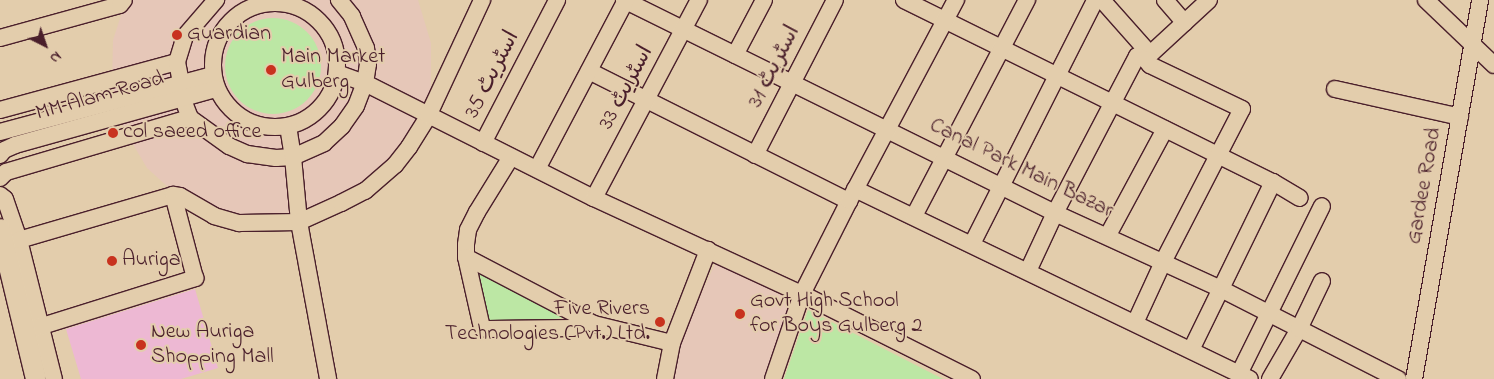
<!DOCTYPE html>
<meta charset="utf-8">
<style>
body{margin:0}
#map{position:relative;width:1494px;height:379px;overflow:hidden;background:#e3cdac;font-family:"Indie Flower","Playpen Sans Arabic",sans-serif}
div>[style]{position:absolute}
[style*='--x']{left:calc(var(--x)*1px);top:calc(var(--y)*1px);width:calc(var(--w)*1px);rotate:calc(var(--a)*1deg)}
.built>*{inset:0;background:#e6c7b8}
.green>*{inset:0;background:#bce7a4}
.round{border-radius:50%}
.building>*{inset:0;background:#edb8d3}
.roads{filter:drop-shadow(1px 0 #4a1f2b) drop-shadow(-1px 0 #4a1f2b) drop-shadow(0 1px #4a1f2b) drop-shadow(0 -1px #4a1f2b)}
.minor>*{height:16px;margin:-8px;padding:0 8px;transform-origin:8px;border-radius:8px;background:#e3cdac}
.minor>.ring{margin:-8px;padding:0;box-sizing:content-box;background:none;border:16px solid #e3cdac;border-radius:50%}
.major>*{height:20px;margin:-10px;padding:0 10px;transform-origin:10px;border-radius:10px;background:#e3cdac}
.dots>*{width:14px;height:14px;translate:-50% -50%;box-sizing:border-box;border:2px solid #e3cdac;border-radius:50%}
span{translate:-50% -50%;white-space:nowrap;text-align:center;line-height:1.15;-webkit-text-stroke:4px #e3cdac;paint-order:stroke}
.poi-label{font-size:22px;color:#4a1f2b}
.left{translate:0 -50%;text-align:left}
.right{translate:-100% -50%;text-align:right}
.street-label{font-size:22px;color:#4a1f2b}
.north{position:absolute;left:20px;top:20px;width:50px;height:50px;-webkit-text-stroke:4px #e3cdac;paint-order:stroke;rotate:139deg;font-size:14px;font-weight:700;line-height:20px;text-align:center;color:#4a1f2b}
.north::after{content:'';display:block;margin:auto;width:18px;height:22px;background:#4a1f2b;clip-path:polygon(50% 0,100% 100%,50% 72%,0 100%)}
</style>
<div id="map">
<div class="built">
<i style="clip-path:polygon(126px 0,418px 0,431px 43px,431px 89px,418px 132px,394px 170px,274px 227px,180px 198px,147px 168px,124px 129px,112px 85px,113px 40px)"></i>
<i style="clip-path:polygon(716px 262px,793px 297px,766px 379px,674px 379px,684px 331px)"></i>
</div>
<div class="green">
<i class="round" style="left:225px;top:18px;width:96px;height:96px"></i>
<i style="clip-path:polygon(474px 265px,570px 317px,491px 327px,485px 325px)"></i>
<i style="clip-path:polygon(808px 310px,943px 379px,784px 379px)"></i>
</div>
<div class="building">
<i style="clip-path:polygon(195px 289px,218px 368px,181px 379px,81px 379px,66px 329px)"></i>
</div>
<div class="roads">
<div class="minor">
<i style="--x:624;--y:0;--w:481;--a:26.3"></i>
<i style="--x:1055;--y:213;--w:183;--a:24.6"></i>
<i style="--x:1221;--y:289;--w:199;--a:27"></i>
<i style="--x:904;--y:0;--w:411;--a:26.3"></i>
<i style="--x:1273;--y:182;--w:31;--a:31"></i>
<i style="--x:1102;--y:0;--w:72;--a:48.4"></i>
<i style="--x:1165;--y:0;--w:30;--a:49"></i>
<i style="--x:1426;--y:0;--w:94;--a:43.7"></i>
<i class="ring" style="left:213px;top:3px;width:108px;height:108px"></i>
<i style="--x:0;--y:38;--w:124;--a:-15.4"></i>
<i style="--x:120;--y:5;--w:6;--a:-51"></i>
<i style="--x:735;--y:55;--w:62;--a:-62.2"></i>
<i style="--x:177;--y:62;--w:27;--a:-73"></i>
<i style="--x:185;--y:36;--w:48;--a:-49.3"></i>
<i style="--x:589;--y:71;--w:291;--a:26.6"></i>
<i style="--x:337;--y:73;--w:30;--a:20"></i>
<i style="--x:365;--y:83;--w:256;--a:26.7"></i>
<i style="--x:594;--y:198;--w:229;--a:24.8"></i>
<i style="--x:802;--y:294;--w:190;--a:26.6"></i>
<i style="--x:1335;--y:89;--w:128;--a:12.6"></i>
<i style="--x:182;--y:97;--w:22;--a:69"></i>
<i style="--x:190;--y:118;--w:48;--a:35.7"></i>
<i style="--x:229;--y:146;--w:20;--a:24"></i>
<i style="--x:247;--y:154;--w:29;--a:8"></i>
<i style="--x:276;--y:158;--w:17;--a:-3"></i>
<i style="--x:293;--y:157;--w:34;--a:-24"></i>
<i style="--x:324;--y:143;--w:25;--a:-43"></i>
<i style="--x:342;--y:126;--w:24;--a:-55"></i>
<i style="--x:356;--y:106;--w:25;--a:-69"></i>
<i style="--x:365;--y:83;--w:19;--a:-81"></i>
<i style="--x:368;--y:64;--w:16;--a:-97"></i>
<i style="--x:366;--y:48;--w:35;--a:-114"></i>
<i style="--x:352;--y:16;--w:21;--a:-129"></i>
<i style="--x:0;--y:110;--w:183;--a:-15.2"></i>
<i style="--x:177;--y:62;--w:21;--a:79"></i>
<i style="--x:288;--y:126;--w:31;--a:81"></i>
<i style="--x:293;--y:157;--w:65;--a:84.7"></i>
<i style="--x:299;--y:222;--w:160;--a:79.5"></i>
<i style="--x:0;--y:132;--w:220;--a:-15"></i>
<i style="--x:483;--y:143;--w:161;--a:-62.6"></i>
<i style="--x:0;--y:155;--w:6;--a:-51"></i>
<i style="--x:4;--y:150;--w:12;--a:-24"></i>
<i style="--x:15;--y:145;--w:209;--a:-15.6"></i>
<i style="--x:755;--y:155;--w:174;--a:-62.7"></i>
<i style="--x:511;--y:157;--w:65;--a:121.7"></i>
<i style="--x:477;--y:212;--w:20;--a:117"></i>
<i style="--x:468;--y:230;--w:15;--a:98"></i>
<i style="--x:466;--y:245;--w:12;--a:90"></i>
<i style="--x:466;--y:257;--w:73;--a:77.3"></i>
<i style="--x:482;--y:328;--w:6;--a:9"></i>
<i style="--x:488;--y:329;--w:84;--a:-0.7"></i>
<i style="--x:572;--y:328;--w:15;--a:-32"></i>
<i style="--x:537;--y:169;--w:191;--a:-62.2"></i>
<i style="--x:0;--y:178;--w:8;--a:-45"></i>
<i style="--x:6;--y:172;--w:192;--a:-16.4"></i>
<i style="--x:855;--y:189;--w:438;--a:25.7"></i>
<i style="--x:0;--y:195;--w:6;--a:39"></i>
<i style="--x:5;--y:199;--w:43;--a:71.1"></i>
<i style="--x:19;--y:240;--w:143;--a:75.9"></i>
<i style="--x:594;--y:198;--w:224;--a:-62.1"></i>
<i style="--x:914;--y:216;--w:244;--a:-62.4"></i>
<i style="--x:1108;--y:235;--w:120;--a:-61.7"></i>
<i style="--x:19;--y:240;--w:160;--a:-16.3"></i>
<i style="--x:173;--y:195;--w:7;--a:8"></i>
<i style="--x:180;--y:196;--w:39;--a:30"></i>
<i style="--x:214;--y:216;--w:26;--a:16"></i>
<i style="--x:239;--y:223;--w:60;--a:-1"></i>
<i style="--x:299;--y:222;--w:46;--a:-24.3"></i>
<i style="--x:341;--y:203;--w:27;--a:-27"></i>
<i style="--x:365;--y:191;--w:40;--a:-41"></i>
<i style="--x:395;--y:165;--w:23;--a:-52"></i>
<i style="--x:409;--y:147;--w:36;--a:-58"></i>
<i style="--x:428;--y:116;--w:128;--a:-65"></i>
<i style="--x:972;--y:244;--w:273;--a:-63.2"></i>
<i style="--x:466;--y:257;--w:144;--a:27.6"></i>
<i style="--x:594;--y:324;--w:80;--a:13.7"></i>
<i style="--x:1028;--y:271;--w:64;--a:-65"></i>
<i style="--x:1055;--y:213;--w:177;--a:-62.4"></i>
<i style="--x:1137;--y:56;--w:9;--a:21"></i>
<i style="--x:1145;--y:59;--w:87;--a:-42.7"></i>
<i style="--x:1135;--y:323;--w:67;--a:-65.3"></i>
<i style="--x:1163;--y:262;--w:172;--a:-62.7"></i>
<i style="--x:1242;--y:109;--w:102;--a:-154.4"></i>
<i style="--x:1150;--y:65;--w:8;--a:-130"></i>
<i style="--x:39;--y:327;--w:164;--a:-17.4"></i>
<i style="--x:195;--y:278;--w:86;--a:-104.8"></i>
<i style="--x:1191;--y:350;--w:187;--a:-64"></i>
<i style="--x:1239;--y:374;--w:187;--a:-63.7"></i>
<i style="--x:665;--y:379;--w:37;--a:-79"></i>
<i style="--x:672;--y:343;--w:100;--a:-68.8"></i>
<i style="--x:773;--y:379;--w:90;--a:-71.2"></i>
<i style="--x:802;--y:294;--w:104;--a:-63.2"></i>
<i style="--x:849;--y:201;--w:228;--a:-62"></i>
<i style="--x:1270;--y:379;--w:58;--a:-59.9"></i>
<i style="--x:1299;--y:329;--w:53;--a:-64.4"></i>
<i style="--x:1414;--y:379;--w:385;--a:-80.1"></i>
</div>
<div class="major">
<i style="--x:0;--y:229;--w:154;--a:76.5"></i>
</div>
</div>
<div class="dots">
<i style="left:177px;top:35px;background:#c8321e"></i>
<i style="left:271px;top:70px;background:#c8321e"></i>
<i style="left:113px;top:133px;background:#c8321e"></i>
<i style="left:112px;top:261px;background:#c8321e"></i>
<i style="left:740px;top:314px;background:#c8321e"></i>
<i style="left:660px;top:322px;background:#c8321e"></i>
<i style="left:141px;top:345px;background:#c8321e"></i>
</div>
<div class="poi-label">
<span class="left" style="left:187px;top:35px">Guardian</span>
<span class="left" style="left:281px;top:70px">Main Market<br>Gulberg</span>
<span class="left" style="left:123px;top:133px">col saeed office</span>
<span class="left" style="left:122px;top:261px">Auriga</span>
<span class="left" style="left:750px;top:314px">Govt High School<br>for Boys Gulberg 2</span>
<span class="right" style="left:650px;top:322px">Five Rivers<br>Technologies (Pvt.) Ltd.</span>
<span class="left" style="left:151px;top:345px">New Auriga<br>Shopping Mall</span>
</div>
<div class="street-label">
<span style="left:775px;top:67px;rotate:-63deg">اسٹریٹ 31</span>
<span style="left:493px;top:75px;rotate:-63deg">اسٹریٹ 35</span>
<span style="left:627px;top:88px;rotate:-62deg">اسٹریٹ 33</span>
<span style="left:100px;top:97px;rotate:-16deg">MM Alam Road</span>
<span style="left:1021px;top:169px;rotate:26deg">Canal Park Main Bazar</span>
<span style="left:1425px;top:186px;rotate:-80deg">Gardee Road</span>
</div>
<div class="north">N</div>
</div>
